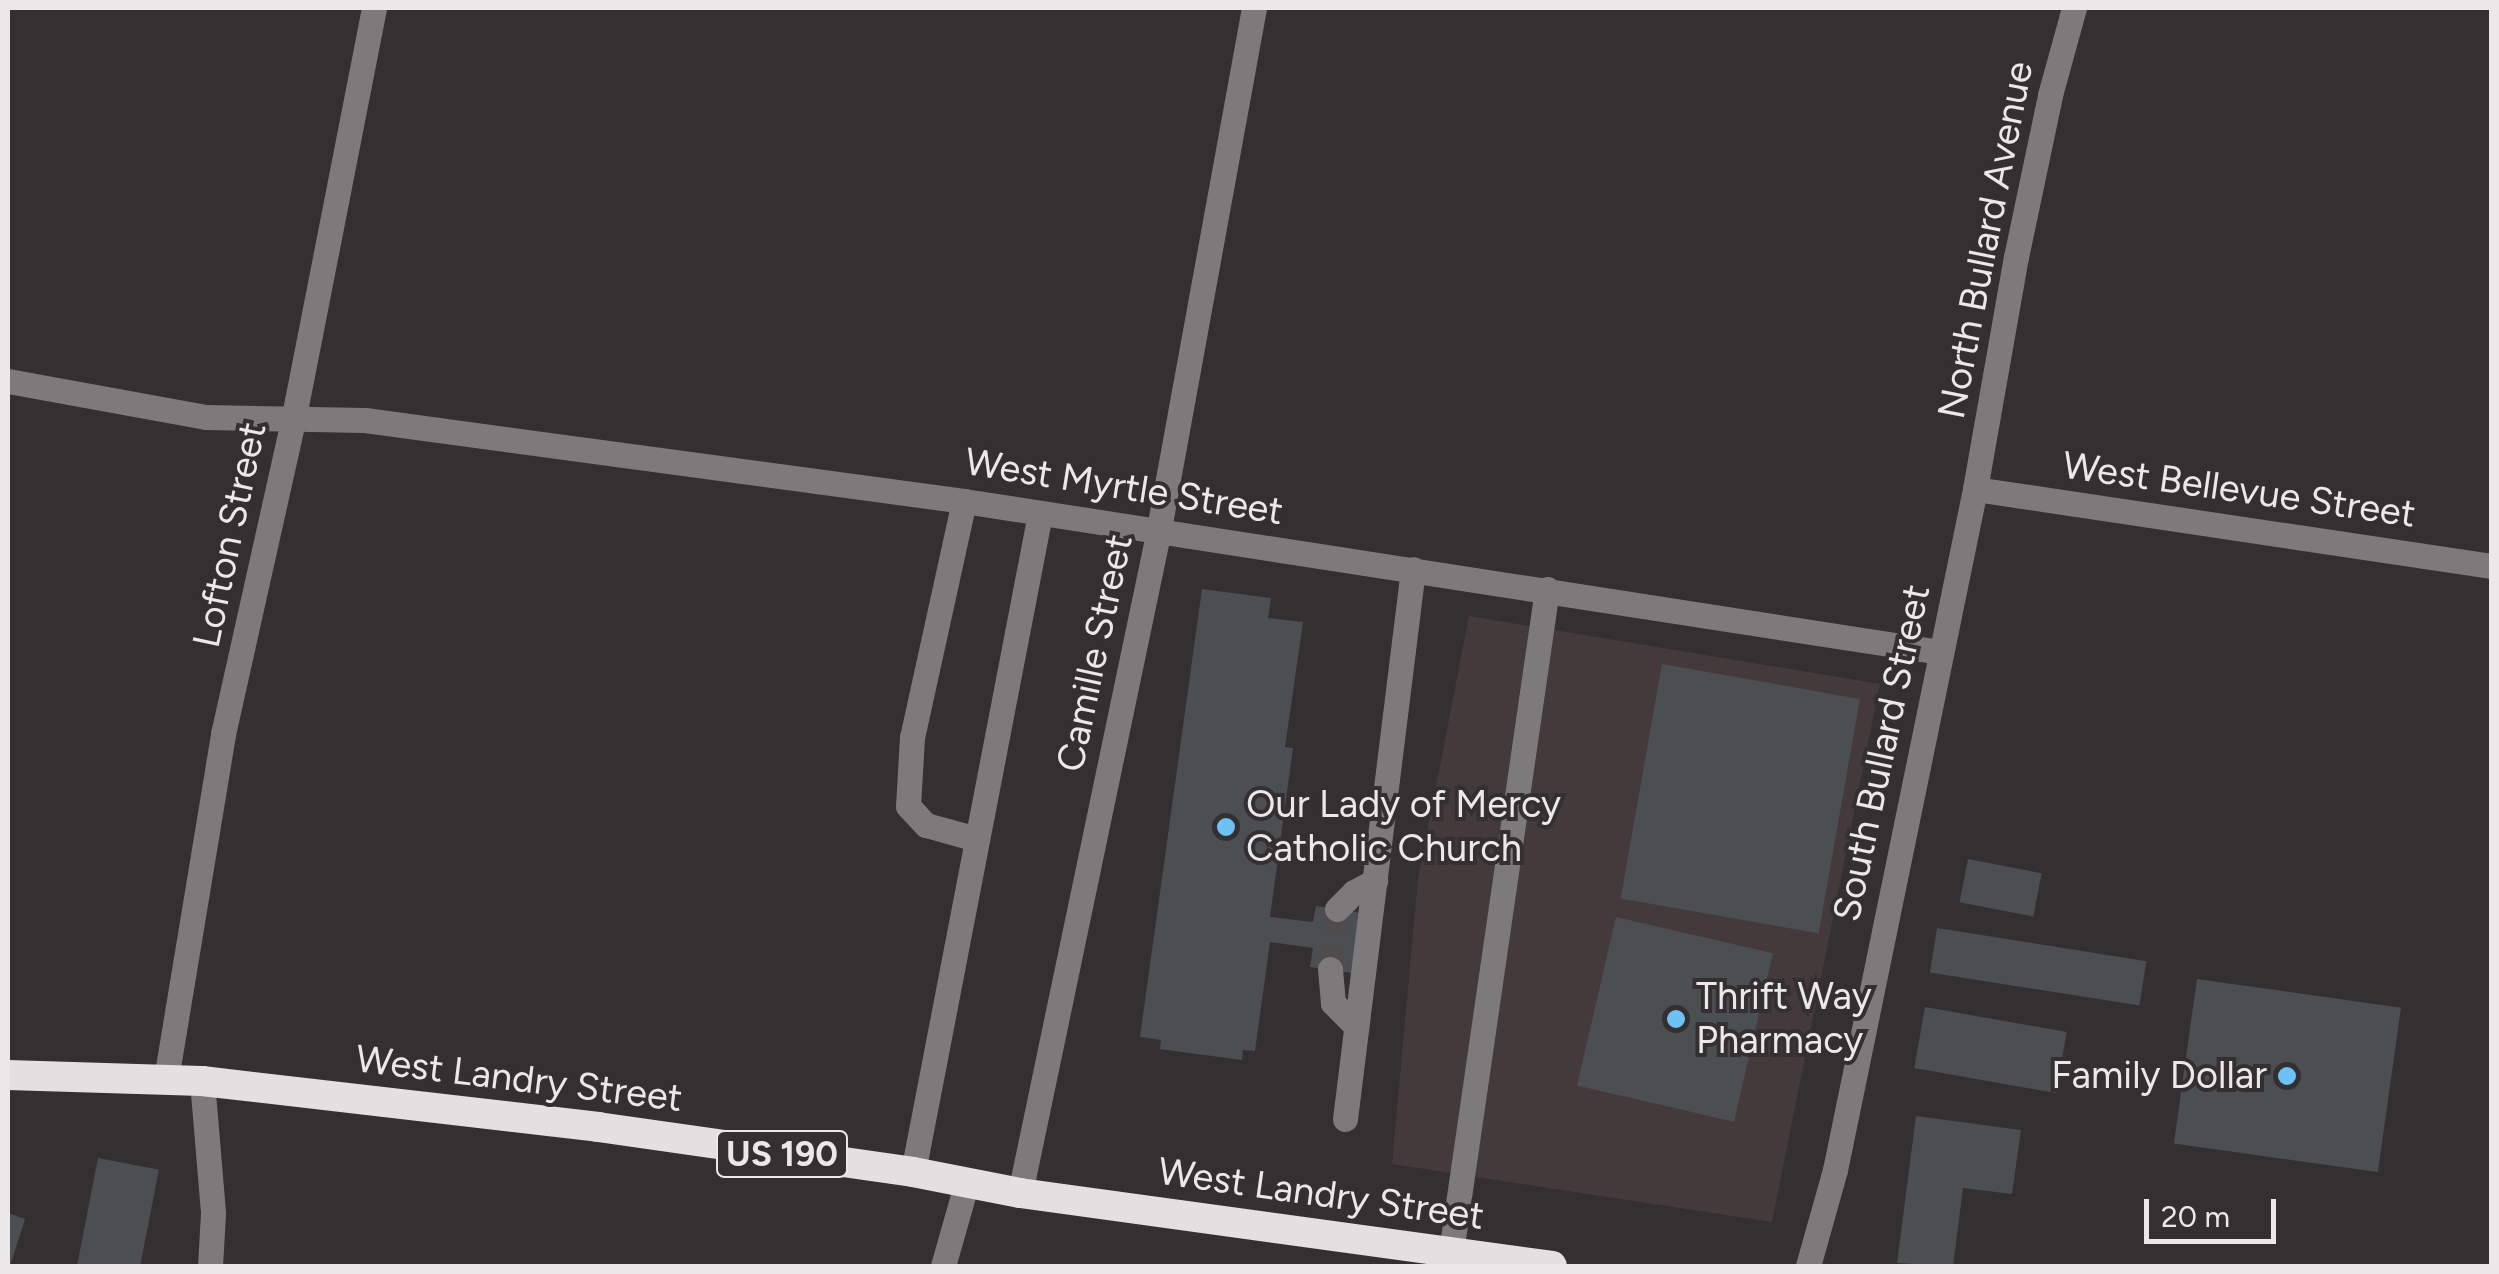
<!DOCTYPE html>
<style>
body{margin:0}
#map{position:relative;width:2499px;height:1274px;overflow:hidden;background:#343031;font-family:Figtree,sans-serif}
div>[style]{position:absolute}
[style*='--x']{left:calc(var(--x)*1px);top:calc(var(--y)*1px);width:calc(var(--w)*1px);rotate:calc(var(--a)*1deg)}
.built>*{inset:0;background:#443a3c}
.building>*{inset:0;background:#4c4f51;transform-origin:0 0}
.minor-tunnel>*{height:25px;margin-top:-12.5px;transform-origin:0;background:repeating-linear-gradient(90deg,#4f4c4d 0 25px,transparent 0 37px)}
.minor>*{height:25px;margin:-12.5px;padding:0 12.5px;transform-origin:12.5px;border-radius:12.5px;background:#7c7a7b}
.highway>*{height:30px;margin:-15px;padding:0 15px;transform-origin:15px;border-radius:15px;background:#e4dfe0}
.dots>*{width:28px;height:28px;translate:-50% -50%;box-sizing:border-box;border:5px solid #343031;border-radius:50%}
span{translate:-50% -50%;white-space:nowrap;text-align:center;line-height:1.15;-webkit-text-stroke:8px #343031;paint-order:stroke}
.shield-label span{padding:2px 8px;background:#343031;border:2px solid;border-radius:8px;-webkit-text-stroke-width:0}
.shield-label{font-size:35px;color:#ebe8e9;font-weight:700}
.street-label{font-size:38px;color:#ebe8e9}
.poi-label{font-size:38px;color:#ebe8e9}
.left{translate:0 -50%;text-align:left}
.right{translate:-100% -50%;text-align:right}
.frame{position:absolute;inset:0;border:10px solid #ebe8e9;pointer-events:none}
.scale{position:absolute;left:2144px;top:1199px;width:132px;height:45px;box-sizing:border-box;border:5px solid #ebe8e9;border-top:0;padding-left:12px;font-size:30px;line-height:35px;white-space:nowrap;color:#ebe8e9;-webkit-text-stroke:8px #343031;paint-order:stroke}
</style>
<div id="map">
<div class="built">
<i style="clip-path:polygon(1469px 616px,1880px 684px,1772px 1222px,1392px 1164px,1418px 879px)"></i>
</div>
<div class="building">
<i style="clip-path:polygon(1202px 589px,1271px 598px,1268px 618px,1303px 622px,1285px 747px,1293px 748px,1270px 917px,1313px 922px,1316px 906px,1361px 913px,1352px 973px,1310px 967px,1313px 948px,1270px 942px,1255px 1051px,1243px 1050px,1242px 1060px,1160px 1049px,1161px 1040px,1140px 1037px)"></i>
<i style="left:1662px;top:664px;width:201px;height:238px;rotate:10deg"></i>
<i style="left:1968px;top:859px;width:75px;height:44px;rotate:11deg"></i>
<i style="left:1616px;top:917px;width:161px;height:173px;rotate:13deg"></i>
<i style="left:1937px;top:928px;width:212px;height:45px;rotate:9deg"></i>
<i style="left:2197px;top:979px;width:206px;height:166px;rotate:8deg"></i>
<i style="left:1925px;top:1007px;width:144px;height:62px;rotate:10deg"></i>
<i style="clip-path:polygon(1916px 1116px,2021px 1130px,2012px 1194px,1963px 1188px,1953px 1266px,1897px 1263px)"></i>
<i style="left:98px;top:1158px;width:62px;height:110px;rotate:11deg"></i>
<i style="clip-path:polygon(8px 1213px,25px 1219px,10px 1266px,8px 1266px)"></i>
</div>
<div class="minor-tunnel">
<i style="--x:1330;--y:969;--w:60;--a:-83.3"></i>
</div>
<div class="minor">
<i style="--x:8;--y:381;--w:201;--a:10.3"></i>
<i style="--x:206;--y:417;--w:159;--a:1.1"></i>
<i style="--x:365;--y:420;--w:604;--a:7.7"></i>
<i style="--x:964;--y:501;--w:988;--a:8.79"></i>
<i style="--x:1975;--y:489;--w:523;--a:8.47"></i>
<i style="--x:964;--y:501;--w:242;--a:102.4"></i>
<i style="--x:912;--y:737;--w:69;--a:93.3"></i>
<i style="--x:908;--y:806;--w:26;--a:47"></i>
<i style="--x:926;--y:825;--w:53;--a:15.4"></i>
<i style="--x:1337;--y:909;--w:24;--a:-45"></i>
<i style="--x:1354;--y:892;--w:24;--a:-28"></i>
<i style="--x:1330;--y:969;--w:34;--a:85"></i>
<i style="--x:1333;--y:1003;--w:33;--a:45"></i>
<i style="--x:166;--y:1079;--w:350;--a:-80.6"></i>
<i style="--x:223;--y:734;--w:321;--a:-77.4"></i>
<i style="--x:293;--y:421;--w:421;--a:-78.9"></i>
<i style="--x:202;--y:1081;--w:132;--a:85.2"></i>
<i style="--x:213;--y:1213;--w:53;--a:93.2"></i>
<i style="--x:1345;--y:1119;--w:554;--a:-82.95"></i>
<i style="--x:913;--y:1172;--w:670;--a:-79.08"></i>
<i style="--x:1020;--y:1193;--w:673;--a:-78.17"></i>
<i style="--x:1158;--y:534;--w:535;--a:-79.66"></i>
<i style="--x:1451;--y:1252;--w:670;--a:-81.76"></i>
<i style="--x:943;--y:1266;--w:84;--a:-74.1"></i>
<i style="--x:1808;--y:1266;--w:100;--a:-74.3"></i>
<i style="--x:1835;--y:1170;--w:695;--a:-78.38"></i>
<i style="--x:1975;--y:489;--w:236;--a:-80"></i>
<i style="--x:2016;--y:257;--w:166;--a:-78.1"></i>
<i style="--x:2050;--y:95;--w:90;--a:-74.6"></i>
</div>
<div class="highway">
<i style="--x:8;--y:1075;--w:194;--a:1.8"></i>
<i style="--x:202;--y:1081;--w:399;--a:6.6"></i>
<i style="--x:598;--y:1127;--w:318;--a:8.1"></i>
<i style="--x:913;--y:1172;--w:109;--a:11.1"></i>
<i style="--x:1020;--y:1193;--w:537;--a:7.81"></i>
</div>
<div class="dots">
<i style="left:1226px;top:827px;background:#6dc2f3"></i>
<i style="left:1676px;top:1019px;background:#6dc2f3"></i>
<i style="left:2287px;top:1076px;background:#6dc2f3"></i>
</div>
<div class="shield-label">
<span style="left:782px;top:1154px">US 190</span>
</div>
<div class="street-label">
<span style="left:1986px;top:240px;rotate:-79deg">North Bullard Avenue</span>
<span style="left:1124px;top:487px;rotate:9deg">West Myrtle Street</span>
<span style="left:2239px;top:490px;rotate:8deg">West Bellevue Street</span>
<span style="left:230px;top:535px;rotate:-78deg">Lofton Street</span>
<span style="left:1095px;top:653px;rotate:-78deg">Camille Street</span>
<span style="left:1882px;top:753px;rotate:-78deg">South Bullard Street</span>
<span style="left:519px;top:1079px;rotate:7deg">West Landry Street</span>
<span style="left:1321px;top:1194px;rotate:8deg">West Landry Street</span>
</div>
<div class="poi-label">
<span class="left" style="left:1246px;top:827px">Our Lady of Mercy<br>Catholic Church</span>
<span class="left" style="left:1696px;top:1019px">Thrift Way<br>Pharmacy</span>
<span class="right" style="left:2267px;top:1076px">Family Dollar</span>
</div>
<div class="frame"></div>
<div class="scale">20 m</div>
</div>
